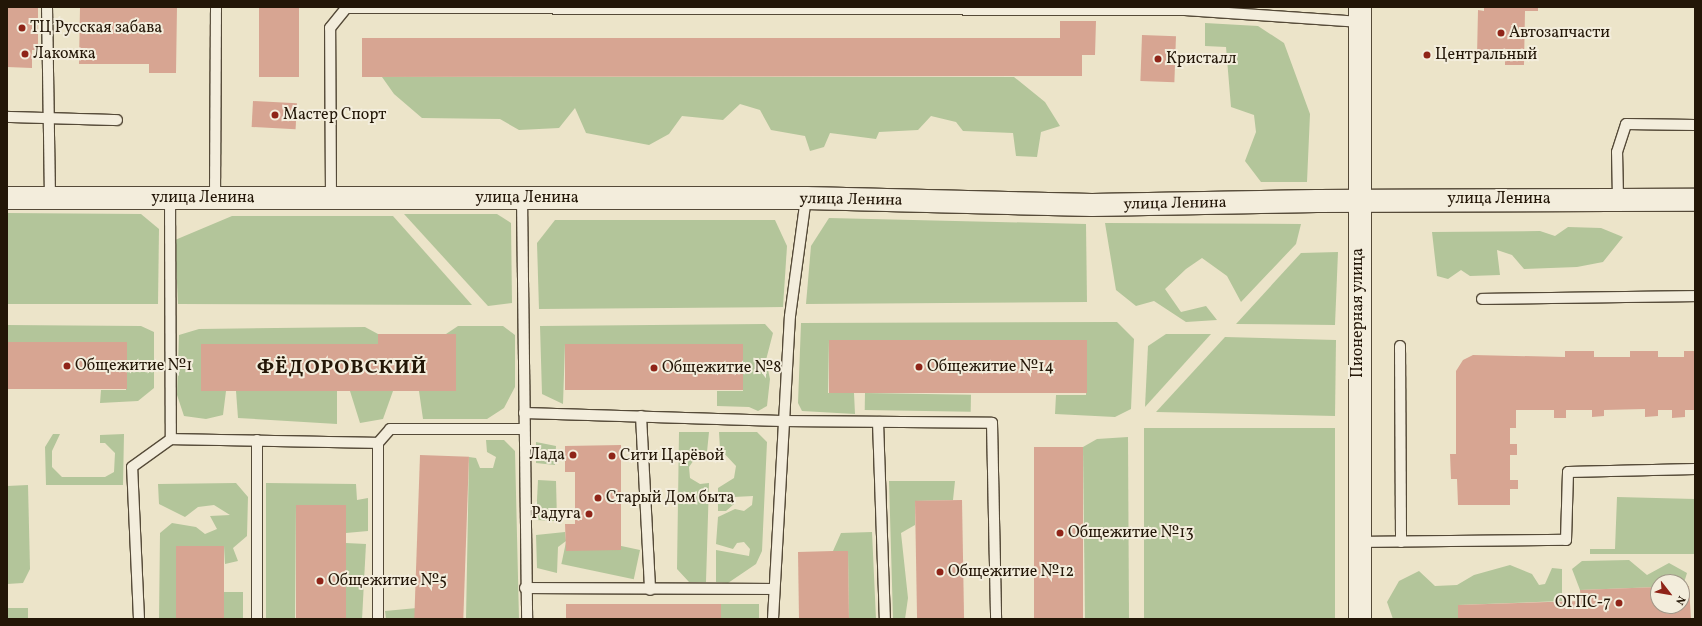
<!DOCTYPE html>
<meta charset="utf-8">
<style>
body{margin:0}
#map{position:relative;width:1702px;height:626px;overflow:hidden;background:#ece4c9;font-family:Vollkorn,serif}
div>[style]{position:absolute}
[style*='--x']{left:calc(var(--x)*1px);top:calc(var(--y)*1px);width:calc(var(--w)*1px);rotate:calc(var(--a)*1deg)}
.green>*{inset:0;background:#b3c59a;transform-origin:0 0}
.building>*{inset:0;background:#d7a592;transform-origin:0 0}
.roads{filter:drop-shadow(1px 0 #554a38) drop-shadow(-1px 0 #554a38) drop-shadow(0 1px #554a38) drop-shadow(0 -1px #554a38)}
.service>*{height:10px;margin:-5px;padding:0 5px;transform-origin:5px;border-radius:5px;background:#f3eddc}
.tertiary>*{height:22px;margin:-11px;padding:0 11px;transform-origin:11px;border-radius:11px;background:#f3eddc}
.secondary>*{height:22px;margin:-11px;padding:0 11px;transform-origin:11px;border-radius:11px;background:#f3eddc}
.dots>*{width:11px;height:11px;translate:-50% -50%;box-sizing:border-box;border:2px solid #f3eddc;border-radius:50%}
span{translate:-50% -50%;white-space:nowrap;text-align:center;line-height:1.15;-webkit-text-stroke:4px #f3eddc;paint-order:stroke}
.poi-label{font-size:16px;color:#231607}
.left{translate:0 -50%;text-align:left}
.right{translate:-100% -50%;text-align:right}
.street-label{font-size:16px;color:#231607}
.district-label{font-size:20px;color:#231607;font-weight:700;letter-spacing:1px}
.frame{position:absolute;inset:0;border:8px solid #231607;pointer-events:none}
.north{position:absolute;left:1650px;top:574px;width:40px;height:40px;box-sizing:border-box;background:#f3eddc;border:1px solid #a09787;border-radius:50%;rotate:121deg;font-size:11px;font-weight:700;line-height:16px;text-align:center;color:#231607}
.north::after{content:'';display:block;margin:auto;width:14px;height:18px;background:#8f2418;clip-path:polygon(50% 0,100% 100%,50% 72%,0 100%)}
</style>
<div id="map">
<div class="green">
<i style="clip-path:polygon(1205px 23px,1258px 26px,1284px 43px,1310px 114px,1307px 182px,1261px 182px,1245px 161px,1256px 132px,1254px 115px,1231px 107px,1226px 47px,1205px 46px)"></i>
<i style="clip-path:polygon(382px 77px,1014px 77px,1045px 102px,1060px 126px,1041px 132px,1037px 157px,1016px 156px,1013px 133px,963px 131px,956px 122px,931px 116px,918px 130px,879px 132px,876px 139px,830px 133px,824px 147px,810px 151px,805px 136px,771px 130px,760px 110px,740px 104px,723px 120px,682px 116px,669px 134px,649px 145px,586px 133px,575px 108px,559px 128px,519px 130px,500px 119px,422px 118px,394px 94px)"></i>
<i style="clip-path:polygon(7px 213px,141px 214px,159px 229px,158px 304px,7px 304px)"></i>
<i style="clip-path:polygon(404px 214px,497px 214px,511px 223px,512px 303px,488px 306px)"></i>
<i style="clip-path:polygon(232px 216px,393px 216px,472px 305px,178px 304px,175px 240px)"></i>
<i style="clip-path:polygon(829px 218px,1086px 224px,1087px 302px,806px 304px,811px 246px)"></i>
<i style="clip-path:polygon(555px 220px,775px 220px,787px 246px,783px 307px,539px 309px,537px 243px)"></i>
<i style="clip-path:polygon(1105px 223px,1301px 224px,1296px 244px,1241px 302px,1227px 276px,1202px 258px,1186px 269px,1165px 289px,1181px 312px,1206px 306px,1217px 320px,1186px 322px,1154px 301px,1136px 306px,1116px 290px)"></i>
<i style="clip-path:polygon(1568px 227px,1601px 228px,1623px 237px,1603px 262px,1577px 267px,1524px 269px,1512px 255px,1497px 250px,1500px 275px,1470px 276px,1461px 270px,1448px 279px,1437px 276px,1432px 232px,1540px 231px,1555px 236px)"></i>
<i style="clip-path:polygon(1338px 252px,1335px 325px,1236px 324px,1301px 253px)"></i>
<i style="clip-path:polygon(1117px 322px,1134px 339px,1131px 409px,1115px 417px,1055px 414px,1056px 395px,1086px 395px,1087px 342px,829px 340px,828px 393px,854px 393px,855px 414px,802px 411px,798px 403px,801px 323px)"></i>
<i style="clip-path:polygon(765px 324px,773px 333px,766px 360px,770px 379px,767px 406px,758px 411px,749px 407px,717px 406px,717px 391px,743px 391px,743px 345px,565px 344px,563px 404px,542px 394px,540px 326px)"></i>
<i style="clip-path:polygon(7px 325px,141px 326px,154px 332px,154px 388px,138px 401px,100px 403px,101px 390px,126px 390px,126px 343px,7px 342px)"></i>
<i style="clip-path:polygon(458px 326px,503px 326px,515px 335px,515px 387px,504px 408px,487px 419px,423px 419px,419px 391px,456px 391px,456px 334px,446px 334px)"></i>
<i style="clip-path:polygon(365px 327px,378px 334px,378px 344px,201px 344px,201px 391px,226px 391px,223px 415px,206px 419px,184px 416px,177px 395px,179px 335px,199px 329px)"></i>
<i style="clip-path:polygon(1166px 334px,1211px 334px,1145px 407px,1148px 346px)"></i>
<i style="clip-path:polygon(1225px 337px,1336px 340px,1335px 416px,1156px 412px)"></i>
<i style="clip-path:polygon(236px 391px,337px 391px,337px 424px,238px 418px)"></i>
<i style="clip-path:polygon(350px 391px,393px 391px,383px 419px,360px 423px)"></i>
<i style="left:865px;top:393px;width:106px;height:17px;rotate:1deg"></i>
<i style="left:1144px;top:428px;width:191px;height:191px"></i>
<i style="clip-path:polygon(679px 432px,709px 432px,707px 452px,696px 457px,689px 467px,690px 478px,700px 484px,709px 483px,706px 582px,689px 582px,677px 569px)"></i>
<i style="clip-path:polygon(719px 432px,757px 432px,767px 442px,762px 551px,756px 564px,728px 583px,716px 582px,716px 550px,749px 556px,750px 549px,744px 542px,737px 543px,733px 549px,716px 544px,718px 517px,735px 509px,744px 511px,752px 505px,753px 496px,734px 497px,734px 504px,726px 511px,718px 511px,718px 488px,734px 478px,736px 466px,720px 449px)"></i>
<i style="clip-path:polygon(53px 434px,60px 434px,52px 451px,52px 467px,62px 477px,105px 477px,114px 472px,115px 453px,105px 443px,100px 443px,100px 435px,124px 434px,123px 485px,46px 485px,45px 447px)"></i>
<i style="clip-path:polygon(1128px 437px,1129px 619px,1085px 619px,1083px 447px,1097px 439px)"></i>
<i style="clip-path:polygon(486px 440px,504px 440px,515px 451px,519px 619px,466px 619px,469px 457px,476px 458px,480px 468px,493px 468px,496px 457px,487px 452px)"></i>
<i style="clip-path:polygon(536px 442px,556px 446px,555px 465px,536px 463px)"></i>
<i style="clip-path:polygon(538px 480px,556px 481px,557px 521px,536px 520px)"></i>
<i style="clip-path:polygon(889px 481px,955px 481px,953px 500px,915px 501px,915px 525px,901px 533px,908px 598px,905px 619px,893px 619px)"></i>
<i style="clip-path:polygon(236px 483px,248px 497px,247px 536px,233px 548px,238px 561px,225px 564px,224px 546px,176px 546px,176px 619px,159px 619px,160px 533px,172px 523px,196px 527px,205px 534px,217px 529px,210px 516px,230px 515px,214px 505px,198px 507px,185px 517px,159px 504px,158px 484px)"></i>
<i style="clip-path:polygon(266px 483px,356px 484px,357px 500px,368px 498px,368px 531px,346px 533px,346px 505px,296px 505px,295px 619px,266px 619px)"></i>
<i style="clip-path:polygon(28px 485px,30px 569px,23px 583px,7px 584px,7px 486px)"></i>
<i style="clip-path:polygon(1617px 497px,1695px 499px,1695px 554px,1590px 554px,1590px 549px,1615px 549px)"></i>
<i style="clip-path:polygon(565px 532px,566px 541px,558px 547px,557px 573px,537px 568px,536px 535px)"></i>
<i style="clip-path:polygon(872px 532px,876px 619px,849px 619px,848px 551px,833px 551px,841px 533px)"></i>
<i style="left:346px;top:543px;width:20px;height:76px;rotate:3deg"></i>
<i style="left:640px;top:550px;width:30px;height:74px;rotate:102deg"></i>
<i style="clip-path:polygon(1629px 560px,1647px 575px,1669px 563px,1687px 573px,1683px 586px,1682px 582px,1658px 582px,1658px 587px,1580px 590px,1572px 569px,1582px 561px)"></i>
<i style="clip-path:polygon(1510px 565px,1532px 574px,1539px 585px,1545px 584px,1552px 568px,1562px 569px,1562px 601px,1458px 605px,1458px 619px,1393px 619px,1387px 602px,1399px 581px,1419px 571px,1435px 586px,1457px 585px,1474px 575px)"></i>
<i style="left:243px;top:592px;width:27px;height:19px;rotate:90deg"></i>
<i style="left:721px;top:604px;width:38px;height:15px"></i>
<i style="left:28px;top:608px;width:11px;height:21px;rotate:90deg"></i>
<i style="clip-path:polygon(417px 608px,417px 619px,386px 619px,385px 611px)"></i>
</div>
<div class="building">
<i style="clip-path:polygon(7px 7px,38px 7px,38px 50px,32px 50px,32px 68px,7px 67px)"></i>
<i style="clip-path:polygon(80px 7px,177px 7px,176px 73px,149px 73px,149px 64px,79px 64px)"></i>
<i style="left:259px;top:7px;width:40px;height:70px"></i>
<i style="clip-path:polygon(1484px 7px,1538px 7px,1538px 11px,1525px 11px,1524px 65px,1505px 65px,1505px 56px,1477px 56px,1478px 10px,1484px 11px)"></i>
<i style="clip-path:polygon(1060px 21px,1096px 21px,1095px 55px,1082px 55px,1082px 76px,362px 77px,362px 38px,1060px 38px)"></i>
<i style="left:1142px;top:35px;width:34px;height:46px;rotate:2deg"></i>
<i style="left:253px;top:101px;width:44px;height:26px;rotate:3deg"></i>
<i style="clip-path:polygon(378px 334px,456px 334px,456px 391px,201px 391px,201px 344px,378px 344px)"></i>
<i style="left:829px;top:340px;width:258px;height:53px"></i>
<i style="left:7px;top:342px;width:120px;height:47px"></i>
<i style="left:565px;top:344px;width:178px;height:46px"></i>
<i style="clip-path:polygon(1565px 351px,1594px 351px,1594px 357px,1630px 357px,1630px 351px,1658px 351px,1658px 357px,1684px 357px,1684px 351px,1695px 351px,1695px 410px,1685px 410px,1685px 417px,1672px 418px,1672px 410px,1658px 410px,1658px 416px,1645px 417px,1645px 409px,1604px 410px,1604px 416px,1592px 417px,1592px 410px,1566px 410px,1566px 418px,1554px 418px,1554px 410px,1516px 410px,1516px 428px,1510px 428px,1510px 444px,1517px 444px,1517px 455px,1510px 455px,1510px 480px,1518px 480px,1518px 489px,1510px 489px,1510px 505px,1458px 505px,1457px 479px,1451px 479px,1450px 454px,1456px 454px,1456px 371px,1463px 360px,1473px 355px,1565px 357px)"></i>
<i style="clip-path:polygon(621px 445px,621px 550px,566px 551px,565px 524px,575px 524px,575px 472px,565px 472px,565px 446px)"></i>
<i style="left:1034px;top:447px;width:49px;height:172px"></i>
<i style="left:420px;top:455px;width:49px;height:164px;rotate:2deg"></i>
<i style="left:962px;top:500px;width:119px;height:47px;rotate:89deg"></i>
<i style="left:296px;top:505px;width:50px;height:114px"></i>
<i style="left:176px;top:546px;width:48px;height:73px"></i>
<i style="clip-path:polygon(833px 551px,848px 551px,849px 619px,799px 619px,798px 552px)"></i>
<i style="clip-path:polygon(1682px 586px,1689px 586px,1691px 619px,1458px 619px,1458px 605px,1581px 601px,1580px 590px,1658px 587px,1658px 606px,1682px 606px)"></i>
<i style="left:566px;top:604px;width:155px;height:15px"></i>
</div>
<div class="roads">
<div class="service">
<i style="--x:47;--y:7;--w:191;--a:89.1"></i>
<i style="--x:347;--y:8;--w:839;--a:0.14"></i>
<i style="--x:1186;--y:10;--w:174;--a:3.9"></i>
<i style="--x:7;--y:117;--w:110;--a:1.6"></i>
<i style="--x:170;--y:198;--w:241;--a:89.8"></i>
<i style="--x:215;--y:198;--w:191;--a:-89.7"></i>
<i style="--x:331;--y:198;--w:170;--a:-90.3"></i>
<i style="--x:330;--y:28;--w:27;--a:-51"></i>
<i style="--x:522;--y:198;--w:421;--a:89.3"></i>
<i style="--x:1618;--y:198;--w:46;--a:-91.2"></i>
<i style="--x:1617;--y:152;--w:29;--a:-72"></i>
<i style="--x:1626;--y:124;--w:69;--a:0.8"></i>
<i style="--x:1482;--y:299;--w:213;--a:-0.8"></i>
<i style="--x:1400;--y:346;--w:196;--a:89.7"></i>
<i style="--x:524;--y:413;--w:258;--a:1.8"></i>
<i style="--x:782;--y:421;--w:210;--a:0.5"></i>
<i style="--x:992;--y:423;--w:196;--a:88.8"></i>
<i style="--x:641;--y:416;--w:174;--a:87"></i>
<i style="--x:878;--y:422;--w:197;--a:88"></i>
<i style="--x:1359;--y:542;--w:207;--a:-0.6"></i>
<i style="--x:1566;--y:540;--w:68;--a:-88.3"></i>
<i style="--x:1568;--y:472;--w:127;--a:-1.4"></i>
<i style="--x:525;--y:588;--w:249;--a:0.2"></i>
<i style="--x:139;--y:619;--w:152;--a:-92.6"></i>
<i style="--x:132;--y:467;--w:48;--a:-35.7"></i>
<i style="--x:171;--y:439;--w:207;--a:1.1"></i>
<i style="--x:257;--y:619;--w:179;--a:-90"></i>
<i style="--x:378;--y:619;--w:176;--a:-90"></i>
<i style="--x:378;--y:443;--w:18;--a:-49"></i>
<i style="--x:390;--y:429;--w:134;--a:0"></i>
<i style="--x:773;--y:619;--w:303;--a:-86.8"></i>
<i style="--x:790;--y:316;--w:119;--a:-82.3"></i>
</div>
<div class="tertiary">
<i style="--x:7;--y:198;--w:799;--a:0"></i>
<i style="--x:806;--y:198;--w:286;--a:1.4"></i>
<i style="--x:1092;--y:205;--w:225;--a:-1"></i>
<i style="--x:1317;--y:201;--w:378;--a:-0.2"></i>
</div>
<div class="secondary">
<i style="--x:1360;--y:7;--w:612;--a:90"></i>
</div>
</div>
<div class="dots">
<i style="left:22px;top:28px;background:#8f2418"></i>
<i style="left:1501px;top:33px;background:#8f2418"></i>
<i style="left:25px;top:54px;background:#8f2418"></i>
<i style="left:1427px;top:55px;background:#8f2418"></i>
<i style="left:1158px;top:59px;background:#8f2418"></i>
<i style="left:275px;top:115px;background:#8f2418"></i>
<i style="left:67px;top:366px;background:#8f2418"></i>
<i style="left:919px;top:367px;background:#8f2418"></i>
<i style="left:654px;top:368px;background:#8f2418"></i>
<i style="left:573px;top:455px;background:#8f2418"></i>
<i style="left:612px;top:456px;background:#8f2418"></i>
<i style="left:598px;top:498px;background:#8f2418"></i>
<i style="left:589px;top:514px;background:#8f2418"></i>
<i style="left:1060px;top:533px;background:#8f2418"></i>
<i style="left:940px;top:572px;background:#8f2418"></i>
<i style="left:320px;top:581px;background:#8f2418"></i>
<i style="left:1619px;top:603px;background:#8f2418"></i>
</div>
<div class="poi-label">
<span class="left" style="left:30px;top:28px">ТЦ Русская забава</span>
<span class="left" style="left:1509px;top:33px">Автозапчасти</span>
<span class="left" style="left:33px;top:54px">Лакомка</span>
<span class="left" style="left:1435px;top:55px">Центральный</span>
<span class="left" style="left:1166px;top:59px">Кристалл</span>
<span class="left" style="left:283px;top:115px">Мастер Спорт</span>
<span class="left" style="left:75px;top:366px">Общежитие №1</span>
<span class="left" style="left:927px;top:367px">Общежитие №14</span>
<span class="left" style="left:662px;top:368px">Общежитие №8</span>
<span class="right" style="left:565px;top:455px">Лада</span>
<span class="left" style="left:620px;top:456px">Сити Царёвой</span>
<span class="left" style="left:606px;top:498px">Старый Дом быта</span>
<span class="right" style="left:581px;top:514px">Радуга</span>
<span class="left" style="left:1068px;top:533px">Общежитие №13</span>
<span class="left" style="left:948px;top:572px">Общежитие №12</span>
<span class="left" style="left:328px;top:581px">Общежитие №5</span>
<span class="right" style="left:1611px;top:603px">ОГПС-7</span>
</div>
<div class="street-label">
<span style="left:203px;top:198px">улица Ленина</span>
<span style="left:527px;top:198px">улица Ленина</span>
<span style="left:1499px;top:199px">улица Ленина</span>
<span style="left:851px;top:200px;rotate:1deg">улица Ленина</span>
<span style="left:1175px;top:204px;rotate:-1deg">улица Ленина</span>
<span style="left:1358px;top:313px;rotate:-90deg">Пионерная улица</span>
</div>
<div class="district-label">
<span style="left:342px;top:368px">ФЁДОРОВСКИЙ</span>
</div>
<div class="frame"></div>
<div class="north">N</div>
</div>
